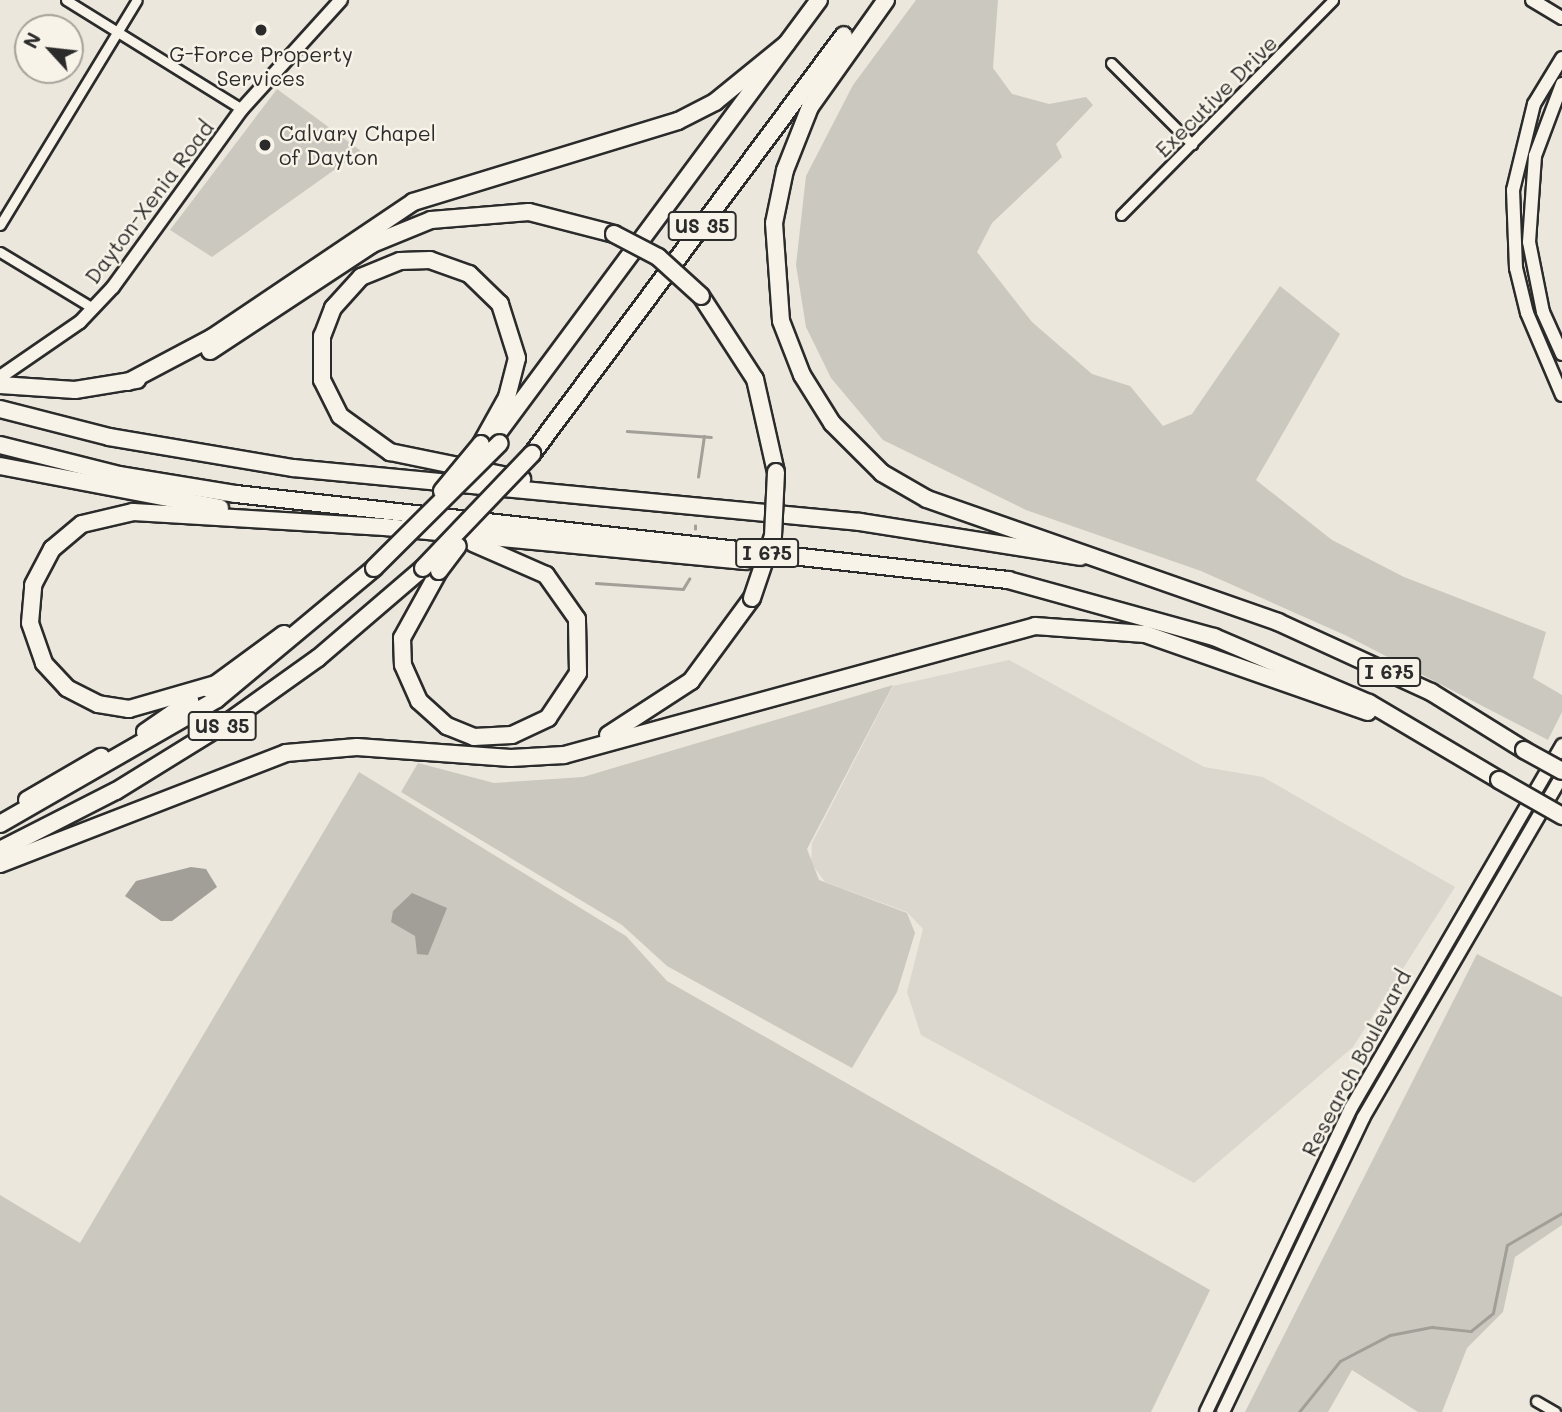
<!DOCTYPE html>
<style>
body{margin:0}
#map{position:relative;width:1562px;height:1412px;overflow:hidden;background:#ebe7dd;font-family:Mali,sans-serif}
div>[style]{position:absolute}
[style*='--x']{left:calc(var(--x)*1px);top:calc(var(--y)*1px);width:calc(var(--w)*1px);rotate:calc(var(--a)*1deg)}
.built>*{inset:0;background:#dbd7ce}
.green>*{inset:0;background:#cbc8bf}
.water>*{inset:0;background:#a29f98}
.stream>*{height:2.5px;margin:-1.25px;padding:0 1.25px;transform-origin:1.25px;border-radius:1.25px;background:#a29f98}
.roads{filter:drop-shadow(2px 0 #2b2b2b) drop-shadow(-2px 0 #2b2b2b) drop-shadow(0 2px #2b2b2b) drop-shadow(0 -2px #2b2b2b)}
.minor>*{height:9px;margin:-4.5px;padding:0 4.5px;transform-origin:4.5px;border-radius:4.5px;background:#f7f3e8}
.secondary>*{height:12px;margin:-6px;padding:0 6px;transform-origin:6px;border-radius:6px;background:#f7f3e8}
.motorway>*{height:16px;margin:-8px;padding:0 8px;transform-origin:8px;border-radius:8px;background:#f7f3e8}
.bridges{filter:drop-shadow(2px 0 #2b2b2b) drop-shadow(-2px 0 #2b2b2b) drop-shadow(0 2px #2b2b2b) drop-shadow(0 -2px #2b2b2b)}
.motorway-bridge>*{height:16px;margin:-8px;padding:0 8px;transform-origin:8px;border-radius:8px;background:#f7f3e8}
.dots>*{width:19px;height:19px;translate:-50% -50%;box-sizing:border-box;border:4px solid #f7f3e8;border-radius:50%}
span{translate:-50% -50%;white-space:nowrap;text-align:center;line-height:1.15;-webkit-text-stroke:5px #f7f3e8;paint-order:stroke}
.shield-label span{padding:2px 5px;background:#f7f3e8;border:2px solid;border-radius:5px;-webkit-text-stroke-width:0}
.shield-label{font-size:19px;color:#2b2b2b;font-weight:700}
.poi-label{font-size:21px;color:#2b2b2b}
.left{translate:0 -50%;text-align:left}
.street-label{font-size:21px;color:#2b2b2b}
.north{position:absolute;left:14px;top:14px;width:70px;height:70px;box-sizing:border-box;background:#f7f3e8;border:2px solid #a5a39c;border-radius:50%;rotate:297deg;font-size:19px;font-weight:700;line-height:28px;text-align:center;color:#2b2b2b}
.north::after{content:'';display:block;margin:auto;width:24px;height:32px;background:#2b2b2b;clip-path:polygon(50% 0,100% 100%,50% 72%,0 100%)}
</style>
<div id="map">
<div class="built">
<i style="clip-path:polygon(1009px 660px,1204px 767px,1263px 777px,1455px 887px,1353px 1047px,1194px 1183px,921px 1035px,907px 992px,923px 929px,907px 912px,825px 882px,811px 863px,812px 843px,893px 686px)"></i>
</div>
<div class="green">
<i style="clip-path:polygon(916px 0,998px 0,993px 68px,1012px 94px,1049px 104px,1086px 97px,1093px 105px,1056px 144px,1062px 157px,992px 223px,977px 252px,1032px 322px,1092px 374px,1130px 386px,1163px 426px,1192px 414px,1280px 286px,1340px 334px,1256px 480px,1332px 540px,1404px 577px,1546px 632px,1533px 678px,1562px 695px,1562px 712px,1548px 740px,1347px 636px,1201px 571px,1026px 510px,883px 440px,831px 378px,806px 327px,796px 265px,806px 176px,853px 85px)"></i>
<i style="clip-path:polygon(277px 89px,361px 151px,212px 257px,170px 230px)"></i>
<i style="clip-path:polygon(893px 685px,807px 849px,819px 880px,907px 913px,915px 933px,897px 992px,852px 1068px,667px 966px,622px 925px,401px 792px,418px 763px,494px 783px,583px 777px)"></i>
<i style="clip-path:polygon(359px 772px,626px 936px,667px 981px,1210px 1290px,1151px 1412px,0 1412px,0 1195px,80px 1243px)"></i>
<i style="clip-path:polygon(1477px 954px,1562px 997px,1562px 1225px,1515px 1257px,1503px 1312px,1467px 1348px,1442px 1412px,1418px 1412px,1352px 1370px,1328px 1412px,1245px 1412px)"></i>
</div>
<div class="water">
<i style="clip-path:polygon(191px 867px,206px 869px,217px 887px,172px 921px,161px 921px,125px 896px,136px 881px)"></i>
<i style="clip-path:polygon(412px 893px,447px 908px,428px 955px,417px 954px,415px 936px,391px 922px,393px 911px)"></i>
</div>
<div class="stream">
<i style="--x:627;--y:431;--w:84;--a:4.1"></i>
<i style="--x:698;--y:477;--w:41;--a:-81.7"></i>
<i style="--x:695;--y:529;--w:3;--a:-90"></i>
<i style="--x:596;--y:583;--w:87;--a:3.9"></i>
<i style="--x:683;--y:589;--w:12;--a:-59"></i>
<i style="--x:1299;--y:1412;--w:65;--a:-51.2"></i>
<i style="--x:1340;--y:1361;--w:56;--a:-27.5"></i>
<i style="--x:1390;--y:1335;--w:43;--a:-10.8"></i>
<i style="--x:1432;--y:1327;--w:39;--a:6"></i>
<i style="--x:1471;--y:1331;--w:28;--a:-39"></i>
<i style="--x:1493;--y:1313;--w:69;--a:-78.4"></i>
<i style="--x:1507;--y:1245;--w:64;--a:-30.2"></i>
</div>
<div class="roads">
<div class="minor">
<i style="--x:66;--y:0;--w:207;--a:31.8"></i>
<i style="--x:1111;--y:63;--w:115;--a:45"></i>
<i style="--x:1121;--y:215;--w:302;--a:-45.4"></i>
<i style="--x:0;--y:225;--w:263;--a:-58.7"></i>
<i style="--x:0;--y:252;--w:109;--a:31.1"></i>
<i style="--x:1536;--y:1401;--w:22;--a:30"></i>
</div>
<div class="secondary">
<i style="--x:1532;--y:0;--w:35;--a:31"></i>
<i style="--x:1562;--y:58;--w:54;--a:121.3"></i>
<i style="--x:1534;--y:104;--w:89;--a:103.7"></i>
<i style="--x:1513;--y:190;--w:78;--a:87.8"></i>
<i style="--x:1516;--y:268;--w:46;--a:76.3"></i>
<i style="--x:1527;--y:313;--w:89;--a:66.9"></i>
<i style="--x:1562;--y:84;--w:77;--a:110.6"></i>
<i style="--x:1535;--y:156;--w:86;--a:94"></i>
<i style="--x:1529;--y:242;--w:71;--a:78.7"></i>
<i style="--x:1543;--y:312;--w:46;--a:65.7"></i>
<i style="--x:0;--y:377;--w:97;--a:-34.5"></i>
<i style="--x:80;--y:322;--w:48;--a:-46.7"></i>
<i style="--x:113;--y:287;--w:220;--a:-54.1"></i>
<i style="--x:242;--y:109;--w:147;--a:-47.8"></i>
<i style="--x:1206;--y:1412;--w:337;--a:-64.5"></i>
<i style="--x:1351;--y:1108;--w:420;--a:-59.8"></i>
<i style="--x:1223;--y:1412;--w:326;--a:-64.5"></i>
<i style="--x:1363;--y:1118;--w:396;--a:-59.8"></i>
</div>
<div class="motorway">
<i style="--x:886;--y:0;--w:131;--a:125.4"></i>
<i style="--x:810;--y:107;--w:68;--a:111.6"></i>
<i style="--x:785;--y:170;--w:54;--a:101.7"></i>
<i style="--x:774;--y:223;--w:98;--a:85.9"></i>
<i style="--x:781;--y:321;--w:58;--a:68.7"></i>
<i style="--x:802;--y:375;--w:57;--a:58"></i>
<i style="--x:832;--y:423;--w:71;--a:45"></i>
<i style="--x:882;--y:473;--w:52;--a:30"></i>
<i style="--x:927;--y:499;--w:372;--a:19.3"></i>
<i style="--x:1278;--y:622;--w:168;--a:24.6"></i>
<i style="--x:1431;--y:692;--w:110;--a:31.9"></i>
<i style="--x:701;--y:296;--w:99;--a:57"></i>
<i style="--x:755;--y:379;--w:95;--a:77.3"></i>
<i style="--x:210;--y:351;--w:194;--a:-33.4"></i>
<i style="--x:372;--y:244;--w:64;--a:-22.1"></i>
<i style="--x:431;--y:220;--w:98;--a:-4.7"></i>
<i style="--x:529;--y:212;--w:88;--a:14.5"></i>
<i style="--x:128;--y:382;--w:96;--a:-27.9"></i>
<i style="--x:213;--y:337;--w:241;--a:-34"></i>
<i style="--x:413;--y:202;--w:277;--a:-17"></i>
<i style="--x:678;--y:121;--w:42;--a:-27.2"></i>
<i style="--x:715;--y:102;--w:92;--a:-39.2"></i>
<i style="--x:0;--y:385;--w:75;--a:3.8"></i>
<i style="--x:75;--y:390;--w:63;--a:-9.2"></i>
<i style="--x:0;--y:409;--w:113;--a:14.4"></i>
<i style="--x:109;--y:437;--w:187;--a:9.6"></i>
<i style="--x:293;--y:468;--w:570;--a:5.44"></i>
<i style="--x:860;--y:522;--w:223;--a:9"></i>
<i style="--x:495;--y:437;--w:544;--a:-53.45"></i>
<i style="--x:481;--y:444;--w:54;--a:-61"></i>
<i style="--x:507;--y:397;--w:40;--a:-75.6"></i>
<i style="--x:517;--y:358;--w:57;--a:-107.5"></i>
<i style="--x:500;--y:304;--w:43;--a:-135.9"></i>
<i style="--x:469;--y:274;--w:41;--a:-160.3"></i>
<i style="--x:430;--y:260;--w:30;--a:178"></i>
<i style="--x:400;--y:261;--w:42;--a:157.7"></i>
<i style="--x:361;--y:277;--w:42;--a:132.1"></i>
<i style="--x:333;--y:308;--w:30;--a:111"></i>
<i style="--x:322;--y:336;--w:44;--a:90"></i>
<i style="--x:322;--y:380;--w:40;--a:63.4"></i>
<i style="--x:340;--y:416;--w:62;--a:35.8"></i>
<i style="--x:390;--y:452;--w:135;--a:11.6"></i>
<i style="--x:0;--y:445;--w:123;--a:14.1"></i>
<i style="--x:119;--y:475;--w:119;--a:9.2"></i>
<i style="--x:236;--y:494;--w:777;--a:6.36"></i>
<i style="--x:1008;--y:580;--w:214;--a:15.5"></i>
<i style="--x:1214;--y:637;--w:168;--a:23.1"></i>
<i style="--x:1369;--y:703;--w:151;--a:30.6"></i>
<i style="--x:532;--y:454;--w:522;--a:-53.33"></i>
<i style="--x:0;--y:466;--w:224;--a:10.8"></i>
<i style="--x:439;--y:571;--w:77;--a:118.9"></i>
<i style="--x:402;--y:638;--w:27;--a:88"></i>
<i style="--x:403;--y:665;--w:39;--a:66"></i>
<i style="--x:419;--y:701;--w:38;--a:42"></i>
<i style="--x:447;--y:726;--w:29;--a:22"></i>
<i style="--x:474;--y:737;--w:38;--a:-3"></i>
<i style="--x:512;--y:735;--w:40;--a:-25"></i>
<i style="--x:548;--y:718;--w:54;--a:-56.3"></i>
<i style="--x:578;--y:673;--w:54;--a:-91.1"></i>
<i style="--x:577;--y:619;--w:54;--a:-125.2"></i>
<i style="--x:546;--y:575;--w:80;--a:-156.3"></i>
<i style="--x:216;--y:684;--w:91;--a:164"></i>
<i style="--x:129;--y:709;--w:31;--a:-171"></i>
<i style="--x:98;--y:704;--w:35;--a:-153"></i>
<i style="--x:67;--y:688;--w:34;--a:-133"></i>
<i style="--x:44;--y:663;--w:42;--a:-109.3"></i>
<i style="--x:30;--y:623;--w:38;--a:-85"></i>
<i style="--x:33;--y:585;--w:41;--a:-62.2"></i>
<i style="--x:52;--y:549;--w:39;--a:-40"></i>
<i style="--x:82;--y:524;--w:52;--a:-13.2"></i>
<i style="--x:133;--y:512;--w:252;--a:3.4"></i>
<i style="--x:385;--y:527;--w:362;--a:5.4"></i>
<i style="--x:209;--y:689;--w:93;--a:-36.3"></i>
<i style="--x:145;--y:732;--w:55;--a:-34.6"></i>
<i style="--x:608;--y:735;--w:99;--a:-33"></i>
<i style="--x:691;--y:681;--w:103;--a:-53.7"></i>
<i style="--x:27;--y:800;--w:86;--a:-30.2"></i>
<i style="--x:0;--y:824;--w:250;--a:-29.9"></i>
<i style="--x:217;--y:699;--w:204;--a:-39.8"></i>
<i style="--x:0;--y:850;--w:130;--a:-27"></i>
<i style="--x:116;--y:791;--w:135;--a:-31.7"></i>
<i style="--x:231;--y:720;--w:107;--a:-35.5"></i>
<i style="--x:318;--y:658;--w:138;--a:-40.6"></i>
<i style="--x:0;--y:864;--w:307;--a:-21.2"></i>
<i style="--x:286;--y:753;--w:71;--a:-4.8"></i>
<i style="--x:357;--y:747;--w:154;--a:4.1"></i>
<i style="--x:511;--y:758;--w:53;--a:-3.2"></i>
<i style="--x:564;--y:755;--w:488;--a:-15.3"></i>
<i style="--x:1035;--y:626;--w:110;--a:4.2"></i>
<i style="--x:1145;--y:634;--w:236;--a:19.3"></i>
</div>
</div>
<div class="bridges">
<div class="motorway-bridge">
<i style="--x:614;--y:234;--w:50;--a:27.6"></i>
<i style="--x:658;--y:257;--w:58;--a:42.2"></i>
<i style="--x:442;--y:491;--w:61;--a:-50.3"></i>
<i style="--x:374;--y:568;--w:177;--a:-44.8"></i>
<i style="--x:423;--y:568;--w:158;--a:-46.3"></i>
<i style="--x:439;--y:571;--w:31;--a:-53"></i>
<i style="--x:752;--y:598;--w:65;--a:-71.3"></i>
<i style="--x:773;--y:536;--w:64;--a:-87.3"></i>
<i style="--x:1524;--y:750;--w:43;--a:28.9"></i>
<i style="--x:1499;--y:780;--w:73;--a:29.7"></i>
</div>
</div>
<div class="dots">
<i style="left:261px;top:30px;background:#2b2b2b"></i>
<i style="left:265px;top:145px;background:#2b2b2b"></i>
</div>
<div class="shield-label">
<span style="left:702px;top:226px">US 35</span>
<span style="left:767px;top:553px">I 675</span>
<span style="left:1389px;top:672px">I 675</span>
<span style="left:222px;top:726px">US 35</span>
</div>
<div class="poi-label">
<span style="left:261px;top:66px">G-Force Property<br>Services</span>
<span class="left" style="left:279px;top:145px">Calvary Chapel<br>of Dayton</span>
</div>
<div class="street-label">
<span style="left:1216px;top:96px;rotate:-45deg">Executive Drive</span>
<span style="left:149px;top:202px;rotate:-53deg">Dayton-Xenia Road</span>
<span style="left:1356px;top:1063px;rotate:-62deg">Research Boulevard</span>
</div>
<div class="north">N</div>
</div>
